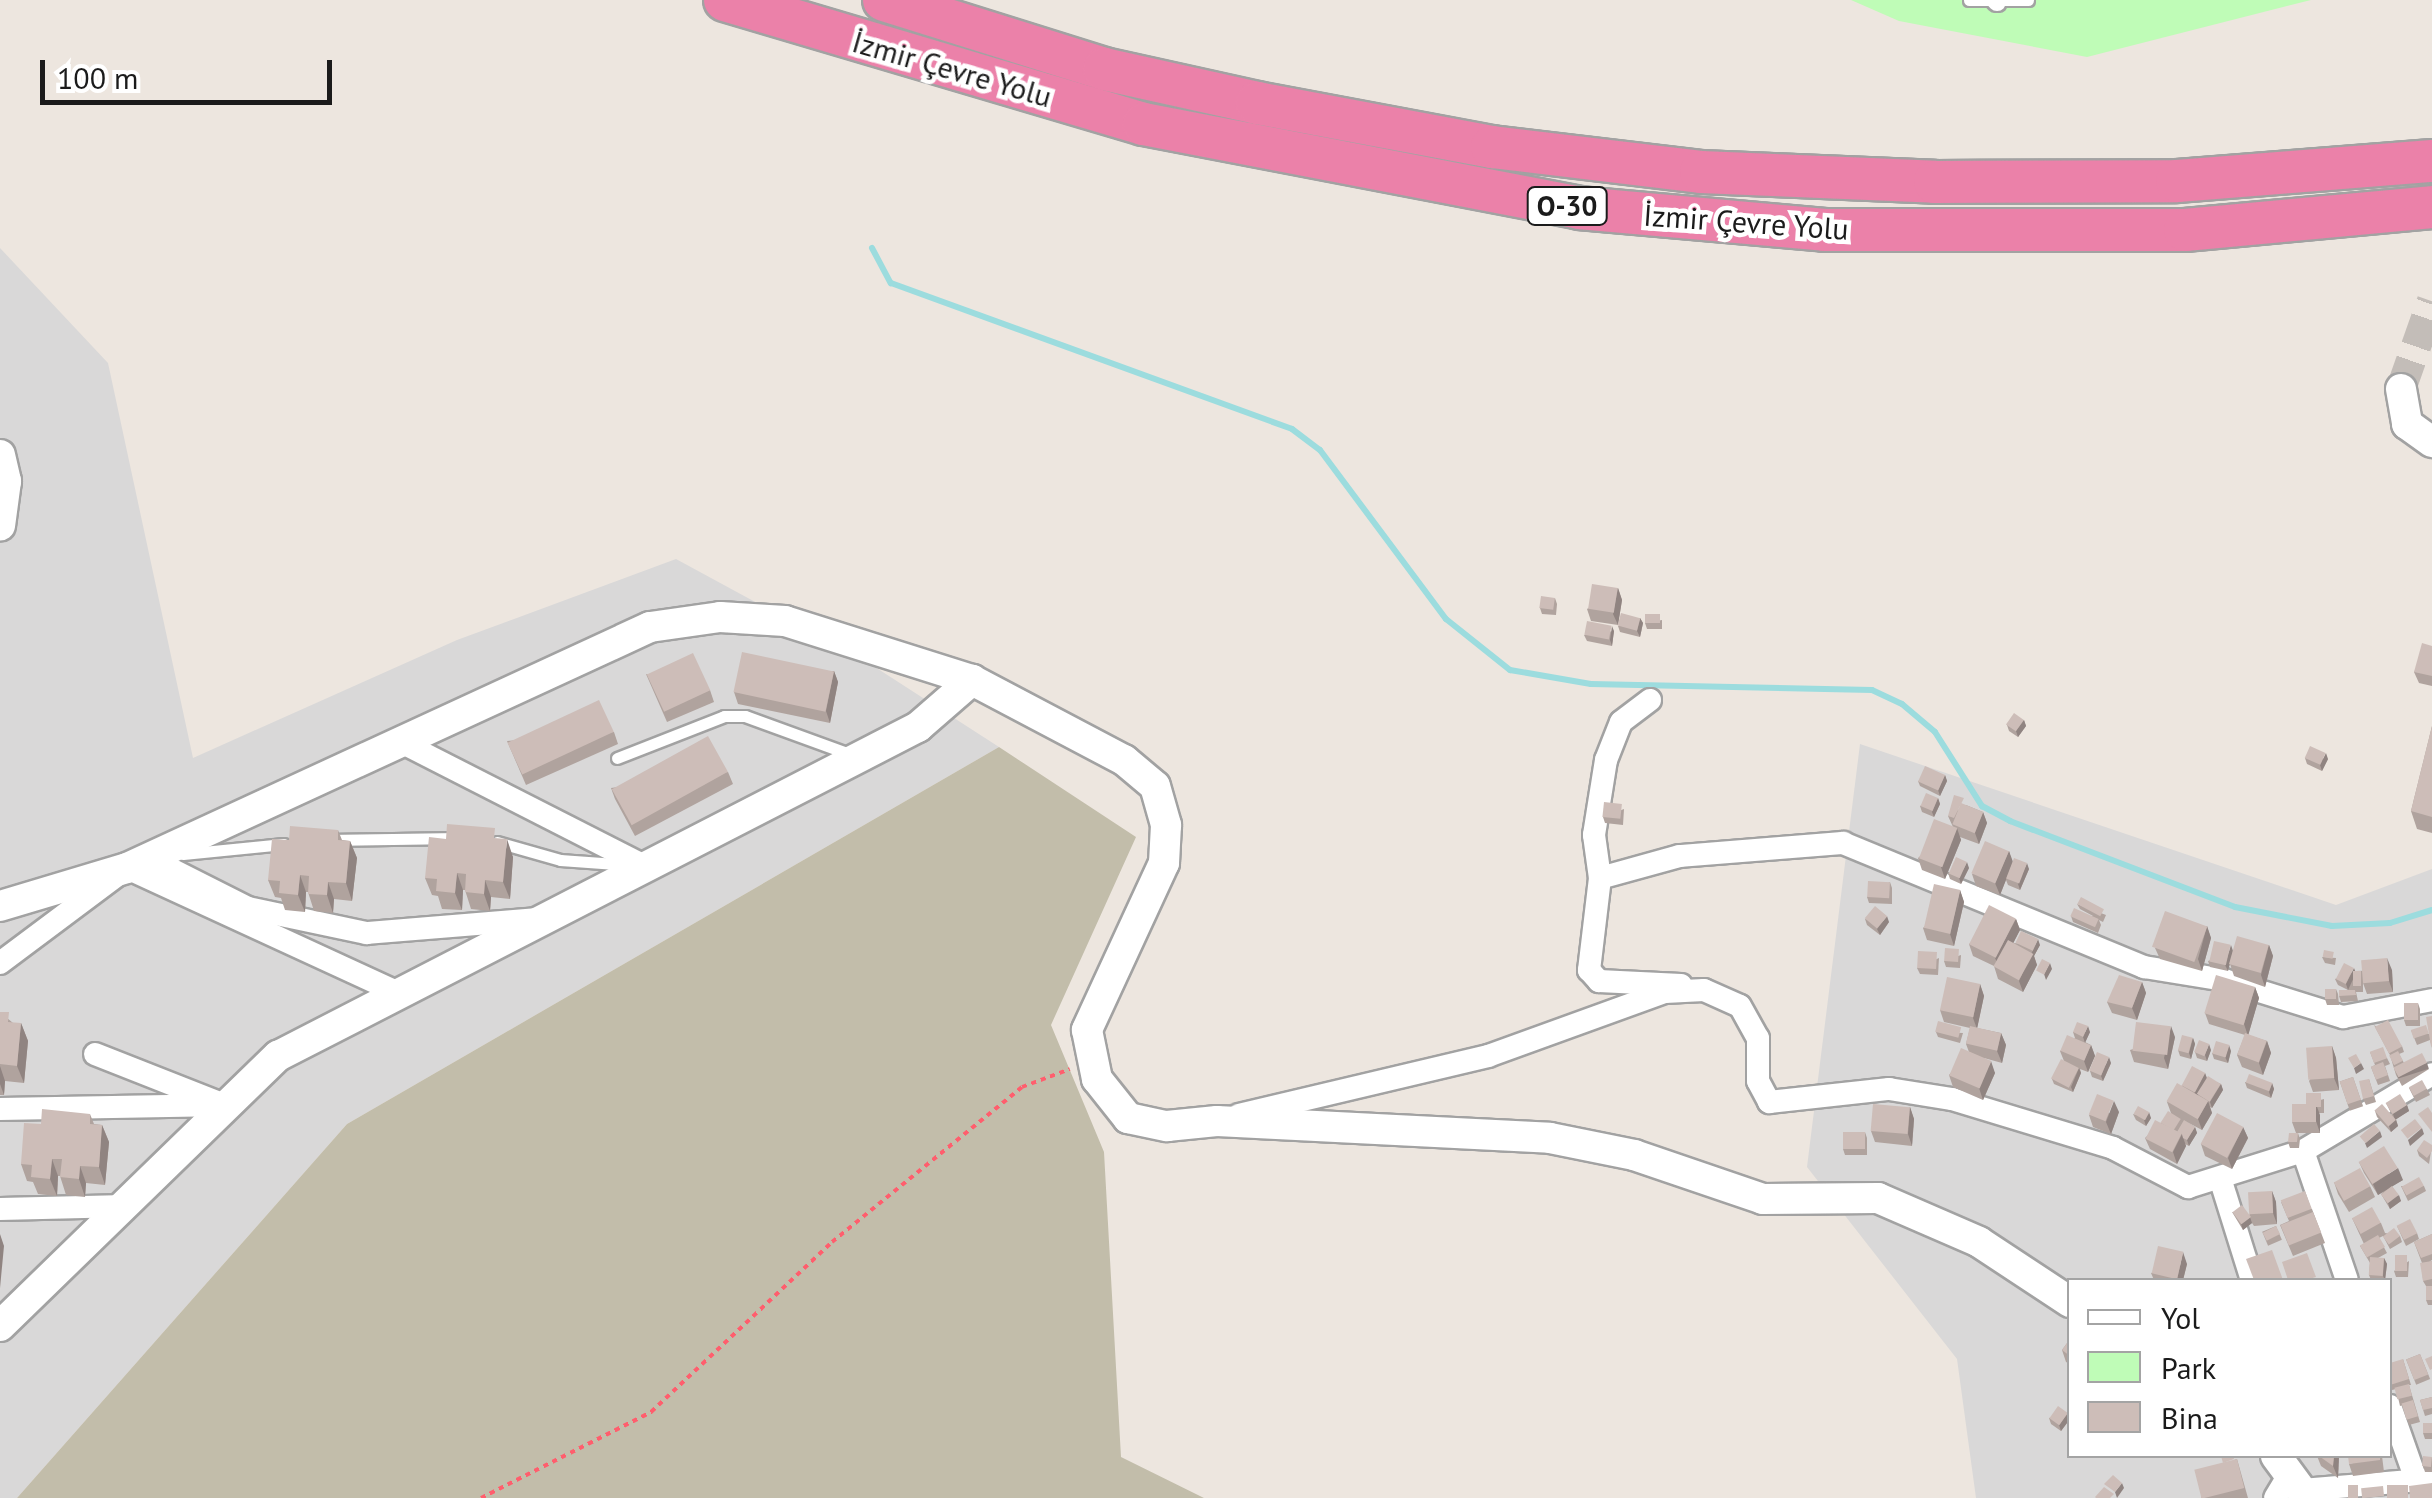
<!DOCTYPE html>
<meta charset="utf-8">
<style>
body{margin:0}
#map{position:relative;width:2432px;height:1498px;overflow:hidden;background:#ede6df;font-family:"PT Sans",sans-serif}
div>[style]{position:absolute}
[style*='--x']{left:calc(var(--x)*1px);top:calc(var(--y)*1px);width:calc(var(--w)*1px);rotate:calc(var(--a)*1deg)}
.residential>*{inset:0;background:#d9d8d8}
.construction>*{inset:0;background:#c2bdaa}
.park>*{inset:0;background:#bffcb7}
.stream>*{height:6px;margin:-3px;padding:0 3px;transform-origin:3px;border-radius:3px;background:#9cdcde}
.tertiary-tunnel>*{height:30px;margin-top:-15px;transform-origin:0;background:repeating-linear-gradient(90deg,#c3bdb8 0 30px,transparent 0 45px)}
.path>*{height:4px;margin-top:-2px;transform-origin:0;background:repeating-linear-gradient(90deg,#ff5e6d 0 5px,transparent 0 10px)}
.roads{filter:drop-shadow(2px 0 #a2a2a2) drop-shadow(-2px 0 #a2a2a2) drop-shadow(0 2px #a2a2a2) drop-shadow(0 -2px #a2a2a2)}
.service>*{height:11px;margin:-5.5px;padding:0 5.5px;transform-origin:5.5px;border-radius:5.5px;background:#fff}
.pedestrian>*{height:18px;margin:-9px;padding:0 9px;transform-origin:9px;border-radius:9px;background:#fff}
.minor>*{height:22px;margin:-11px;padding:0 11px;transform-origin:11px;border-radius:11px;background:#fff}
.tertiary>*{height:30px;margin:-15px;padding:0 15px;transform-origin:15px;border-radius:15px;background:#fff}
.motorway>*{height:42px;margin:-21px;padding:0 21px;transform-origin:21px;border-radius:21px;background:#eb81a9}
.wall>*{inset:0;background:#b0a39e;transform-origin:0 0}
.shaded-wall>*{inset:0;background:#908481;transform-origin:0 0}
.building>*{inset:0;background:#cdbdb8;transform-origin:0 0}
span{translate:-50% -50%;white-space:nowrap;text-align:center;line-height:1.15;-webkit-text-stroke:9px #fff;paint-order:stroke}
.shield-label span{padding:2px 8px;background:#fff;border:2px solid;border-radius:8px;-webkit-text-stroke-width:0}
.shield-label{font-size:28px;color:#1b1b1b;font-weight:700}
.street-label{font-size:30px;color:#1b1b1b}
.legend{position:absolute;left:2067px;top:1278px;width:325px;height:180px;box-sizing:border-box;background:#fff;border:2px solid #a4a4a4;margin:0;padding:12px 18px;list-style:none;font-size:30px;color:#1b1b1b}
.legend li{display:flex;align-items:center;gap:20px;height:50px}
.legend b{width:50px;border:2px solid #a4a4a4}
.scale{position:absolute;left:40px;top:60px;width:292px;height:45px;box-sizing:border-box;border:5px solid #1b1b1b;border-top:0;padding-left:12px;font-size:30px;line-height:35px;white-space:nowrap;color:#1b1b1b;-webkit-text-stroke:8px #fff;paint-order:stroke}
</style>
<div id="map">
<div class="residential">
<i style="clip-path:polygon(0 248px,108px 363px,193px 758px,457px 640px,676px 559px,875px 667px,999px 747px,347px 1124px,17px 1498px,0 1498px)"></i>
<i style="clip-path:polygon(evenodd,1860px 744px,2336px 905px,2432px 869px,2432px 1498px,1976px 1498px,1957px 1359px,1807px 1167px,1860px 744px,2070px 1280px,2390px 1280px,2390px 1456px,2070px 1456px,2070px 1280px)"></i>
</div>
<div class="construction">
<i style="clip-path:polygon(999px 747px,1136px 837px,1051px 1025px,1104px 1152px,1121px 1457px,1204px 1498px,17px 1498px,347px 1124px)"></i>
</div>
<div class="park">
<i style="clip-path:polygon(1851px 0,2311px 0,2087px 57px,1899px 21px)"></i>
</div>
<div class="stream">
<i style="--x:872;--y:248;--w:40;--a:62"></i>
<i style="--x:891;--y:283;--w:427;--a:20"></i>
<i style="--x:1292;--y:429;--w:35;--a:37"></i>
<i style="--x:1320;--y:450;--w:211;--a:53.3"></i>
<i style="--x:1446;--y:619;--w:82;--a:38.6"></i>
<i style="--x:1510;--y:670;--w:82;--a:9.8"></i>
<i style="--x:1591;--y:684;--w:281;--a:1.2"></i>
<i style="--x:1872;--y:690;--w:33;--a:25"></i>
<i style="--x:1902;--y:704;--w:43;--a:40.3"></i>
<i style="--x:1935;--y:732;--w:88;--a:57.6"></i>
<i style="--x:1982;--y:806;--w:32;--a:28"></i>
<i style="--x:2010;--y:821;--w:241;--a:20.9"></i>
<i style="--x:2235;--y:907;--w:99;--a:11.1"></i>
<i style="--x:2332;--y:926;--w:58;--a:-3"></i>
<i style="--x:2390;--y:923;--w:44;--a:-17.2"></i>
</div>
<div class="tertiary-tunnel">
<i style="--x:2401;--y:389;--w:93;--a:-70.6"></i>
</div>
<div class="path">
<i style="--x:481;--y:1498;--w:191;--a:-26.8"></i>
<i style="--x:651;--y:1412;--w:248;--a:-43.2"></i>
<i style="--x:832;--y:1242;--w:245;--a:-39.2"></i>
<i style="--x:1022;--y:1087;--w:51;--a:-20.6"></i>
</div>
<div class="roads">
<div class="service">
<i style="--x:1969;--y:0;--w:59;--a:0"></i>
<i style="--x:617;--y:758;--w:115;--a:-21.4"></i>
<i style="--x:724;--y:716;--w:21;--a:0"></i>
<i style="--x:745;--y:716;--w:114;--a:20"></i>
<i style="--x:327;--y:840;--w:131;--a:-0.9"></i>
<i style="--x:497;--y:842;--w:66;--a:15.9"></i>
<i style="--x:560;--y:860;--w:70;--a:4.1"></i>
<i style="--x:183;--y:854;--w:101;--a:-5.7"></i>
</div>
<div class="pedestrian">
<i style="--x:1995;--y:0;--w:3;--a:45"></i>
</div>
<div class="minor">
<i style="--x:1650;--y:700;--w:36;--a:143"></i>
<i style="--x:1621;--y:722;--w:41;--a:111.5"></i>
<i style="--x:1606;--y:760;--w:76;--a:99.1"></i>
<i style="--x:1594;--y:835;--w:43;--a:82.1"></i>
<i style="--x:1600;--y:878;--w:93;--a:96.8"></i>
<i style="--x:1589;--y:970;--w:15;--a:48"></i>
<i style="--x:1599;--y:981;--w:82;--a:2.8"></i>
<i style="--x:399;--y:741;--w:275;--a:27"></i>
<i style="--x:149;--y:858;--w:111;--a:26.8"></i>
<i style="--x:248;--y:908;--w:122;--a:11.9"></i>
<i style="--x:367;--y:933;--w:173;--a:-4.7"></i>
<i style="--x:1600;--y:878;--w:83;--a:-15.4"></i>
<i style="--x:1680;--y:856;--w:164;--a:-4.6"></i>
<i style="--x:1843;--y:843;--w:326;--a:22.4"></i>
<i style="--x:2144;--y:967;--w:81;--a:9.2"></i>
<i style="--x:2224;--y:980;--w:125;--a:17.3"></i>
<i style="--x:2343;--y:1017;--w:91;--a:-10.8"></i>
<i style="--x:0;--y:963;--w:159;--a:-36.8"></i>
<i style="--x:127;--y:868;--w:296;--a:24.7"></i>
<i style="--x:95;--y:1054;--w:131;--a:21.5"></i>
<i style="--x:0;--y:1109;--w:225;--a:-1"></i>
<i style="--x:1239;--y:1115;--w:256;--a:-13.3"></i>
<i style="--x:1488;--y:1056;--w:188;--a:-19.9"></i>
<i style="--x:1665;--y:992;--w:39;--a:-3"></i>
<i style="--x:1704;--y:990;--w:39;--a:24"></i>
<i style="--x:1740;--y:1006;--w:37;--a:61"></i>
<i style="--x:1758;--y:1038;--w:43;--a:90"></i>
<i style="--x:1758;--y:1081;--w:24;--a:62"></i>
<i style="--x:1769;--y:1102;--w:121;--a:-6.2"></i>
<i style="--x:1889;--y:1089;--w:64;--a:9"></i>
<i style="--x:1952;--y:1099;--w:168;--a:16.9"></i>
<i style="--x:2113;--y:1148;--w:85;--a:27.5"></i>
<i style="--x:2188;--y:1187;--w:121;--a:-17.4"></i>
<i style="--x:2303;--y:1151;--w:150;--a:-30.8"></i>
<i style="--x:2303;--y:1151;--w:136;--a:71.2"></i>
<i style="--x:2220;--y:1178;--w:107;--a:72.6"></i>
<i style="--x:0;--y:1209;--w:126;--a:-1.4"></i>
<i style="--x:2390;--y:1406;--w:78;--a:70.6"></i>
<i style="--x:2302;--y:1490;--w:130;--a:-4.8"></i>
<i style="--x:2275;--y:1498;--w:29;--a:-59"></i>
</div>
<div class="tertiary">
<i style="--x:2401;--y:389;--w:36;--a:80"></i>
<i style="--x:2407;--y:424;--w:31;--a:36"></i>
<i style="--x:0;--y:455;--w:27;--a:77"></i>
<i style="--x:6;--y:481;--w:45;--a:97.6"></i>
<i style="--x:0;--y:906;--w:133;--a:-16.7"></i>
<i style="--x:127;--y:868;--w:576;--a:-24.74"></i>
<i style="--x:650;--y:627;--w:71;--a:-8.1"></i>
<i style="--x:720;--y:617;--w:65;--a:3.5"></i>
<i style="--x:785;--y:621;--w:196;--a:17.5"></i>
<i style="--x:972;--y:680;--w:172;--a:27.8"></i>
<i style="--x:1124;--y:760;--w:40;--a:40"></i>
<i style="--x:1155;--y:786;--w:41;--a:74.2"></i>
<i style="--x:1166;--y:825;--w:38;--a:93"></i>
<i style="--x:1164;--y:863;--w:184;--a:114.8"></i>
<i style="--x:1087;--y:1030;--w:50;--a:78.5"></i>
<i style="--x:1097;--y:1079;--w:50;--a:51.5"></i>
<i style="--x:1128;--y:1118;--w:40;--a:12"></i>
<i style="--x:1167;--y:1126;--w:50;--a:-5.7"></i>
<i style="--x:1217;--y:1121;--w:333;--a:2.9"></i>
<i style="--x:1550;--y:1138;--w:86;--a:11.4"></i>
<i style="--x:1634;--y:1155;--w:136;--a:18.8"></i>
<i style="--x:1763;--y:1199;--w:115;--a:-0.5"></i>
<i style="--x:1878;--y:1198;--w:110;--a:23.5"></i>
<i style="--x:1979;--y:1242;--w:109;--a:33.4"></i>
<i style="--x:0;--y:1326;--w:388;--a:-44.2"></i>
<i style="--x:278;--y:1056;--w:720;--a:-27.21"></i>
<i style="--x:918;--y:727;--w:72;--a:-41"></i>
<i style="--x:2276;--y:1456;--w:52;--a:53.6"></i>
</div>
<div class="motorway">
<i style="--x:725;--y:0;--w:437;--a:16.5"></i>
<i style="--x:1144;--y:124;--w:443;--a:10.9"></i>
<i style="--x:1579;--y:208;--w:247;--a:5.1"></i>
<i style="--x:1825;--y:230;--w:360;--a:0"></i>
<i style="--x:2185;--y:230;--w:248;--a:-5.3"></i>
<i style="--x:884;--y:0;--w:231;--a:17.4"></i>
<i style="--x:1104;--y:69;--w:157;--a:12.5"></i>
<i style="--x:1257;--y:103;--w:239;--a:10.6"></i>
<i style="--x:1492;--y:147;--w:210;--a:6.8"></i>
<i style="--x:1701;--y:172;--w:234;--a:2.4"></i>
<i style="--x:1935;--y:182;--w:242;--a:-0.2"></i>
<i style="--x:2177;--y:181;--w:256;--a:-4.5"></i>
</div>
</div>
<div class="wall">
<i style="clip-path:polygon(1618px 588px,1622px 600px,1618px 625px,1591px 621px,1587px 609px)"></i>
<i style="clip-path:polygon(1555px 598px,1557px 604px,1556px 615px,1542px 614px,1540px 608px)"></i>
<i style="clip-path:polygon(1640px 618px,1643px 623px,1640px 637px,1620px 632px,1618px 626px)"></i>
<i style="clip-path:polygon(1662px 620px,1662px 629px,1647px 629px,1645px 623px)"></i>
<i style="clip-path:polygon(1614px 631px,1612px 646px,1587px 641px,1584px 635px)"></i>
<i style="clip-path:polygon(2432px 646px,2432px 686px,2419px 683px,2414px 672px)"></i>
<i style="clip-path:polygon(834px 671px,838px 682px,830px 723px,738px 704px,734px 692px)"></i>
<i style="clip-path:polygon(646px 674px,710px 690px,714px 702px,667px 722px)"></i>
<i style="clip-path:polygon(2024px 720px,2026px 726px,2018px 737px,2009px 731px,2007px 725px)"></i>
<i style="clip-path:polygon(2432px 726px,2432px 833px,2417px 829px,2411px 811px)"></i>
<i style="clip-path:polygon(614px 732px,618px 744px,526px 785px,507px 741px)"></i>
<i style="clip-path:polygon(2305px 758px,2328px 759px,2322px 771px,2307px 764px)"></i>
<i style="clip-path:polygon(728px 772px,733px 784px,635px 836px,615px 799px,611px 788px)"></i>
<i style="clip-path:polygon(1945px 775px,1947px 781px,1940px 796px,1920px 786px,1918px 781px)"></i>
<i style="clip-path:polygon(1938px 798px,1940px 804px,1934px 817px,1922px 812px,1920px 806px)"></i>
<i style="clip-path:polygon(1966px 805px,1983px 812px,1987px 823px,1979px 844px,1960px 837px,1961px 840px,1945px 879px,1922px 870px,1918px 858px,1953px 827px,1948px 816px)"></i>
<i style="clip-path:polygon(1624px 809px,1623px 825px,1605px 823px,1603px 817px)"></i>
<i style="clip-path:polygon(338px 830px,342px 840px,350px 841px,357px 858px,352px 901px,334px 899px,333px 913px,314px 911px,308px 892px,306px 892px,305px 912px,285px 910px,281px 898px,275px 897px,268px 880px,289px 840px)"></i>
<i style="clip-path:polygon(446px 839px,499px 839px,513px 857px,510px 899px,491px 897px,490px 911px,471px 909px,465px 890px,463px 890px,462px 910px,442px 909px,438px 896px,432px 895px,425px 878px)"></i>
<i style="clip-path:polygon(2009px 851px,2012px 862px,2029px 869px,2020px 890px,2008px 885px,2006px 880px,2000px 895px,1976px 886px,1972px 874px)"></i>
<i style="clip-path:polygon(1969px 868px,1961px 884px,1950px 879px,1948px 873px)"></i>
<i style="clip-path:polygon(1890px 882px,1892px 888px,1892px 904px,1869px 903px,1867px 897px)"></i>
<i style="clip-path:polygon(1960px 890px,1964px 902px,1954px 946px,1927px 940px,1923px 928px)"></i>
<i style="clip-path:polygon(2077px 904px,2106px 915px,2103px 922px,2099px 920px,2101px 925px,2098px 933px,2073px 922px,2071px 916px,2093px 916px,2080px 909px)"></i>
<i style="clip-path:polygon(1865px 919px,1889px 922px,1880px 935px,1867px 925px)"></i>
<i style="clip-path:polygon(2016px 919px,2020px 930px,2013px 943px,2040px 945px,2034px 956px,2037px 965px,2023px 992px,1998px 979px,1994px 966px,1973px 956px,1969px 944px)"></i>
<i style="clip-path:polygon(2207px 926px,2211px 938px,2202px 971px,2160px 959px,2155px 948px)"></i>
<i style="clip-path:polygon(2269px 945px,2273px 956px,2265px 987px,2234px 976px,2230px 964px,2232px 955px,2228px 971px,2210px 967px,2208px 961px,2233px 951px)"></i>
<i style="clip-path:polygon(1961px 955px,1960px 968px,1946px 967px,1944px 961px)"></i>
<i style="clip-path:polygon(2322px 957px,2336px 958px,2335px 965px,2325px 963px)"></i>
<i style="clip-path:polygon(1939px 958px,1938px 975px,1920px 974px,1917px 968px)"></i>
<i style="clip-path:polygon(2392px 970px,2393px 992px,2367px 994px,2363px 983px,2363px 992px,2356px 992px,2358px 1001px,2341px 1002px,2339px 996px,2348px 990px,2338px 985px,2335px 979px,2355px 971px)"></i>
<i style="clip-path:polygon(2142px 982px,2146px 993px,2137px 1020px,2112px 1013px,2107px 1002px)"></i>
<i style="clip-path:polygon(1980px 984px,1984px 996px,1977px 1028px,2001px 1033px,2006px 1045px,2002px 1063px,1984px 1058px,1995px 1073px,1983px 1100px,1953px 1087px,1949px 1075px,1969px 1052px,1966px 1044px,1970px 1028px,1944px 1022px,1940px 1010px)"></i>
<i style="clip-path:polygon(2255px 987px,2259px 998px,2248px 1035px,2267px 1041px,2271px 1053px,2263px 1075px,2242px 1067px,2237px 1055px,2245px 1035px,2209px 1024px,2205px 1013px)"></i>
<i style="clip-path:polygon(2336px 989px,2338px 994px,2339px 1005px,2327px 1005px,2325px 999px)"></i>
<i style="clip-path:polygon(2418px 1003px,2420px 1009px,2420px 1026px,2406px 1026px,2404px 1020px)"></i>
<i style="clip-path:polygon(0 1012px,13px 1023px,21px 1023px,28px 1041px,24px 1083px,5px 1081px,4px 1095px,0 1095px)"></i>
<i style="clip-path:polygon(2432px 1016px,2432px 1048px,2430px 1040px,2417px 1045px,2411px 1030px,2429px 1034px)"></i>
<i style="clip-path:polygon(2374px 1025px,2402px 1046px,2404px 1052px,2399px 1054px,2404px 1063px,2429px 1069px,2402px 1086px,2396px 1075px,2390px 1055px)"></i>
<i style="clip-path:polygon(1936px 1032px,1963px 1033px,1960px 1043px,1938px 1037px)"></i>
<i style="clip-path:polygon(2073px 1032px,2090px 1032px,2085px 1042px,2091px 1045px,2095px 1056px,2088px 1072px,2080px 1069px,2081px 1073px,2073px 1092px,2054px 1084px,2052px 1079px,2064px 1061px,2060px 1051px,2075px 1038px)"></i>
<i style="clip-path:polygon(2175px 1037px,2168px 1069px,2134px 1062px,2130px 1050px)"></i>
<i style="clip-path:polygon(2193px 1038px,2195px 1044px,2191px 1059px,2180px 1056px,2178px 1050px)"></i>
<i style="clip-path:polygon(2332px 1046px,2336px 1058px,2339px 1090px,2313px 1092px,2309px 1081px)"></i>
<i style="clip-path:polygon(2211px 1050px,2207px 1061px,2197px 1058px,2195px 1052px)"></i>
<i style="clip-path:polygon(2231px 1051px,2228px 1063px,2214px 1059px,2212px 1053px)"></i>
<i style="clip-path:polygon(2370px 1052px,2387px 1058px,2390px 1064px,2385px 1066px,2390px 1081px,2378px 1085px,2371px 1067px,2375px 1065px)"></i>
<i style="clip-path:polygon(2111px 1063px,2103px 1081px,2092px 1077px,2090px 1071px)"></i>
<i style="clip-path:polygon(2205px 1073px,2207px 1078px,2221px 1084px,2223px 1090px,2212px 1108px,2210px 1107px,2212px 1113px,2202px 1130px,2185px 1121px,2195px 1127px,2197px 1133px,2189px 1146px,2185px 1144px,2186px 1146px,2177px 1164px,2150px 1149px,2145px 1138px,2171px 1113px,2167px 1102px,2181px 1086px)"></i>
<i style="left:2353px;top:1077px;width:31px;height:14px;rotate:71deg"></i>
<i style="clip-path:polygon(2369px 1079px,2376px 1102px,2366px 1105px,2363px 1099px)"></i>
<i style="clip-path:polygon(2245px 1082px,2272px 1083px,2274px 1089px,2271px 1098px,2247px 1088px)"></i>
<i style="clip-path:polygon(2409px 1088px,2427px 1089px,2430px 1095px,2416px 1102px)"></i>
<i style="clip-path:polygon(2324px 1099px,2324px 1113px,2319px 1113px,2320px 1133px,2298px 1133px,2300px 1139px,2299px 1148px,2290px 1148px,2288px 1142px,2296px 1133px,2292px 1122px,2306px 1104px)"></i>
<i style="clip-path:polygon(2386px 1103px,2407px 1105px,2409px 1111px,2396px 1119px,2398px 1126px,2391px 1132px,2377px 1117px,2375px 1111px,2392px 1115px)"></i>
<i style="clip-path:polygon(1910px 1107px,1914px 1119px,1912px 1146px,1875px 1142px,1871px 1131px)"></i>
<i style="clip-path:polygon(2119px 1112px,2111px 1134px,2093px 1127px,2089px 1115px)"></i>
<i style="clip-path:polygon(90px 1114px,94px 1124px,102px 1125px,109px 1142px,105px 1185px,86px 1183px,85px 1197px,66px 1195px,60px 1176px,58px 1176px,57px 1196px,38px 1194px,33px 1182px,27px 1181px,21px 1164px,41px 1124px)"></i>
<i style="clip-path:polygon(2133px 1114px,2151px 1118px,2146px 1126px,2136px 1120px)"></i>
<i style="clip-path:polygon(2243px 1127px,2248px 1138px,2232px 1169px,2205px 1156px,2201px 1144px)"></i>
<i style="clip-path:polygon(1865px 1132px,1867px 1138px,1867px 1155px,1845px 1155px,1843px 1149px)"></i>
<i style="clip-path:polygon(2432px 1145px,2429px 1164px,2419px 1156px,2417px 1150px)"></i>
<i style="clip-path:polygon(2359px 1162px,2403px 1180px,2392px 1186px,2401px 1201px,2390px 1209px,2381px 1194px,2384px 1191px,2378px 1195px,2364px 1173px)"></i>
<i style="clip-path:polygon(2334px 1182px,2370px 1186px,2375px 1197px,2349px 1212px,2338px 1194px)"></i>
<i style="clip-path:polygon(2401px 1186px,2424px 1186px,2426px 1191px,2408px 1201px)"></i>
<i style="clip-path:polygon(2272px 1191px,2276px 1202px,2277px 1224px,2254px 1226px,2252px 1223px,2243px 1230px,2232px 1212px,2249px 1215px)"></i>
<i style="clip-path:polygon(2281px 1202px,2312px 1209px,2325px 1243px,2293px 1256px,2280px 1225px,2289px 1221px)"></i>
<i style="clip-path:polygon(2352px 1218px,2381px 1223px,2385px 1233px,2400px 1236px,2402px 1242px,2390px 1249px,2383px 1236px,2379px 1238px,2387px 1253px,2378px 1258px,2384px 1258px,2387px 1264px,2385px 1280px,2371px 1280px,2369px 1275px,2370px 1263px,2363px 1251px,2360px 1246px,2364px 1244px)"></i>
<i style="left:2276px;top:1226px;width:15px;height:15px;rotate:67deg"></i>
<i style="clip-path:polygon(2397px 1226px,2417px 1233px,2419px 1239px,2406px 1246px)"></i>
<i style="clip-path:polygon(2432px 1234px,2432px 1260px,2429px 1262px,2432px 1261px,2432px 1305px,2428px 1305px,2426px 1300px,2426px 1286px,2423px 1281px,2422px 1263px,2414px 1242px)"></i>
<i style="clip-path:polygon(2409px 1261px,2408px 1277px,2396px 1277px,2394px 1271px)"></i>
<i style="clip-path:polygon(2187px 1264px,2183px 1280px,2154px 1280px,2151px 1273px)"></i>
<i style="clip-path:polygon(2070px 1339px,2070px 1364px,2066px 1362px,2062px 1350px)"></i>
<i style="left:2420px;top:1354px;width:27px;height:15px;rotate:68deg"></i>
<i style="clip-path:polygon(2403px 1359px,2411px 1385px,2409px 1385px,2420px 1422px,2409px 1425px,2403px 1405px,2400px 1406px,2396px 1389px,2392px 1390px,2390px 1385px)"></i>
<i style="clip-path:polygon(2432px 1397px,2432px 1414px,2425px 1416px,2420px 1400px)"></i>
<i style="clip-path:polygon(2068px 1413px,2070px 1419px,2061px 1431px,2051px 1424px,2049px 1418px)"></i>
<i style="clip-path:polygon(2432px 1423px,2432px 1439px,2425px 1439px,2423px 1433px)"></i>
<i style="clip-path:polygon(2317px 1456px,2339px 1456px,2338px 1478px,2321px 1466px)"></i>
<i style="clip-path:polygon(2382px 1456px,2384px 1472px,2353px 1476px,2349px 1464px)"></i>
<i style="clip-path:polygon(2432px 1457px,2432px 1472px,2425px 1472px,2423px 1466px)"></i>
<i style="clip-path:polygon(2237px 1459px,2248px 1498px,2201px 1498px,2234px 1460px)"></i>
</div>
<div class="shaded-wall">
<i style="clip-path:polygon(1618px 588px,1622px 600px,1618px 625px,1613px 614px)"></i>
<i style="clip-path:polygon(1640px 618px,1643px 623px,1640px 637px,1637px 631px)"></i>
<i style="clip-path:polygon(1612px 626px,1614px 631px,1612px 646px,1610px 640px)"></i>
<i style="clip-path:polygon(834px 671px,838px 682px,830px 723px,826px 711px)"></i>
<i style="clip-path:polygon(2024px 720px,2026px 726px,2018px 737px,2016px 731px)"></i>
<i style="clip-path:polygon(2326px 753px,2328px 759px,2322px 771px,2320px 765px)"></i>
<i style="clip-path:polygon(1945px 775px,1947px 781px,1940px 796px,1938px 790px)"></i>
<i style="clip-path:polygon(1938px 798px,1940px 804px,1934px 817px,1932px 812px)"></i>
<i style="clip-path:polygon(1983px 812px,1987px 823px,1979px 844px,1975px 833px)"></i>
<i style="clip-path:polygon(1957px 828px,1961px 840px,1945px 879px,1941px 867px)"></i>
<i style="clip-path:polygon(507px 839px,513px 857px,510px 899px,503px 882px)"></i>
<i style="clip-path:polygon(350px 841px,357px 858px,352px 901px,346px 883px)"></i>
<i style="clip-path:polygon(2009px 851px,2013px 862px,2000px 895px,1995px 883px)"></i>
<i style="clip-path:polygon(1967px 862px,1969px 868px,1961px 884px,1959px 878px)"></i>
<i style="clip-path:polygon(2027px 863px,2029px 869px,2020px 890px,2018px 884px)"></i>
<i style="clip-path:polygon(457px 873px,463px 890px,462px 910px,455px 893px)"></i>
<i style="clip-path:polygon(300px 875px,306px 892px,305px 912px,298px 895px)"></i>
<i style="clip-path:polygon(485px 880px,491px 897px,490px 911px,484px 894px)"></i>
<i style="clip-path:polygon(328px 882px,334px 899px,333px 913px,327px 895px)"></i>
<i style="clip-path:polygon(1960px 890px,1964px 902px,1954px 946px,1950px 934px)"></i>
<i style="clip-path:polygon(1887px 916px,1889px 922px,1880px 935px,1877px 929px)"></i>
<i style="clip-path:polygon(2016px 919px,2020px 930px,2000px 969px,1995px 958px)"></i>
<i style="clip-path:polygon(2207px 926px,2211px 938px,2202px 971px,2198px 959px)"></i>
<i style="clip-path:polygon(2038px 939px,2040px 945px,2034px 956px,2037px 965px,2023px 992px,2019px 981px)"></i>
<i style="clip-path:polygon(2231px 945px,2233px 951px,2228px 971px,2225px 965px)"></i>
<i style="clip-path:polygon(2269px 945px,2273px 956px,2265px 987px,2261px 975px)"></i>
<i style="clip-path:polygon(2387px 958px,2392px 970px,2393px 992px,2389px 981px)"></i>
<i style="clip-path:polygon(2050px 963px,2052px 969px,2046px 980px,2044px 974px)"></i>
<i style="clip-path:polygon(2354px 968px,2356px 973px,2348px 990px,2346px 984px)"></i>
<i style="clip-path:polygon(2142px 982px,2146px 993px,2137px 1020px,2132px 1008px)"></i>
<i style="clip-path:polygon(1980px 984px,1984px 996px,1977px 1029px,1973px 1018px)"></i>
<i style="clip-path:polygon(2255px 987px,2259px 998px,2248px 1036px,2244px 1024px)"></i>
<i style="clip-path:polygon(21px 1023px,28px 1041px,24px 1083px,17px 1066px)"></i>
<i style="clip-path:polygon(2088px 1026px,2090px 1032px,2085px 1043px,2083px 1037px)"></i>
<i style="clip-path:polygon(2171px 1026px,2175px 1037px,2168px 1069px,2164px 1058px)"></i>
<i style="clip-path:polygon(2001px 1033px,2006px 1045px,2002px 1063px,1997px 1051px)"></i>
<i style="clip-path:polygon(2193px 1038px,2195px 1044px,2191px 1059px,2189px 1053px)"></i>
<i style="clip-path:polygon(2267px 1041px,2271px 1053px,2263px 1075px,2259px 1063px)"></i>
<i style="clip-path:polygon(2209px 1044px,2211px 1050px,2207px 1061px,2205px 1055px)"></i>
<i style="clip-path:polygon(2091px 1045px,2095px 1056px,2088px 1072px,2084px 1061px)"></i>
<i style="clip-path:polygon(2229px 1045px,2231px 1051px,2228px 1063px,2225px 1057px)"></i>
<i style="clip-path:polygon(2332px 1046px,2336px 1058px,2339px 1090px,2334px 1078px)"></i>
<i style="clip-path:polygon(2109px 1057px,2111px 1063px,2103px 1081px,2101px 1076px)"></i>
<i style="clip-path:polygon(1991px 1061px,1995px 1073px,1983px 1100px,1979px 1088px)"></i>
<i style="clip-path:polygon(2361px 1063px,2364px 1069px,2356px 1074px,2354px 1068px)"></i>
<i style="left:2427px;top:1063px;width:6px;height:32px;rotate:72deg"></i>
<i style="clip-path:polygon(0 1066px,5px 1081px,4px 1095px,0 1084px)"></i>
<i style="clip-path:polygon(2079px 1068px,2081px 1073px,2073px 1092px,2071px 1087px)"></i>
<i style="clip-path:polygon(2205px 1073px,2207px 1079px,2196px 1099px,2194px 1093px)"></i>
<i style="clip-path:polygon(2272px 1083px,2274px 1089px,2271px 1098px,2269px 1092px)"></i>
<i style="clip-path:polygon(2221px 1084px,2223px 1090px,2212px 1108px,2210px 1102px)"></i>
<i style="clip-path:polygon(2114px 1101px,2119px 1112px,2111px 1134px,2106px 1122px)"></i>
<i style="clip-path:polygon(2208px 1101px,2212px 1113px,2202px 1130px,2198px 1119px)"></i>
<i style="clip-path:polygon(2316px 1104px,2320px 1115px,2320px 1133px,2316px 1121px)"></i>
<i style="clip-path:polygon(2407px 1105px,2409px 1111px,2395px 1120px,2393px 1114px)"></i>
<i style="clip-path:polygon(1910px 1107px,1914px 1119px,1912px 1146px,1908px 1134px)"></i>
<i style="clip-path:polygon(2149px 1112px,2151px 1118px,2146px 1126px,2144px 1120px)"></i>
<i style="clip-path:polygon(2396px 1120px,2398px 1126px,2391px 1132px,2389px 1126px)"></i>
<i style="clip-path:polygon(102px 1125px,109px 1142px,105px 1185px,99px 1167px)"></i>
<i style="clip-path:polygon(2195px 1127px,2197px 1133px,2189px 1146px,2187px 1140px)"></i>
<i style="clip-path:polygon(2243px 1127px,2248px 1138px,2232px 1169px,2228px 1158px)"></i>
<i style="clip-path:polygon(2422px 1128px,2424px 1134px,2410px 1146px,2408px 1140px)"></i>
<i style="clip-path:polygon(2380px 1131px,2382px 1137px,2367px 1148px,2365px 1143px)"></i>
<i style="clip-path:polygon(2182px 1134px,2186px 1146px,2177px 1164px,2173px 1152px)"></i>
<i style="clip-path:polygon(52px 1159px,58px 1176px,57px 1196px,50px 1179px)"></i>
<i style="clip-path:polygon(80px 1166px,86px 1183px,85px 1197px,79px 1179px)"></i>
<i style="clip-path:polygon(2398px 1168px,2403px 1180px,2378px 1195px,2373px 1184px)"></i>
<i style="clip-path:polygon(2272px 1191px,2276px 1202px,2277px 1224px,2273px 1213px)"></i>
<i style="clip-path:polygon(2399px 1195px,2401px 1201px,2390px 1209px,2388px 1203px)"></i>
<i style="clip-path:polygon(2250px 1217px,2252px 1223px,2243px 1230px,2241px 1224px)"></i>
<i style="clip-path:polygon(0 1234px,4px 1246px,0 1288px)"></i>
<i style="clip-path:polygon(2183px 1252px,2187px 1264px,2183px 1280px,2177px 1280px)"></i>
<i style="clip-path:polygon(2384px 1258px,2387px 1264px,2385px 1280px,2383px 1276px)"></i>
<i style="clip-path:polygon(2068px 1413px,2070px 1419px,2061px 1431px,2059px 1425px)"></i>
<i style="clip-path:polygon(2334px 1456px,2339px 1456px,2338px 1478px,2333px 1466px)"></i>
<i style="clip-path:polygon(2122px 1483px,2124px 1488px,2117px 1498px,2115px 1492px)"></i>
</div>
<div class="building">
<i style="left:1592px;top:584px;width:26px;height:25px;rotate:9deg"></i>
<i style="left:1541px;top:596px;width:14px;height:12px;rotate:8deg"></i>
<i style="left:1621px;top:613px;width:20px;height:13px;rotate:15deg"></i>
<i style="left:1645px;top:614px;width:15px;height:9px"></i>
<i style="left:1587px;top:621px;width:25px;height:14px;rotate:11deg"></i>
<i style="clip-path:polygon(2422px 643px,2432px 646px,2432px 676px,2414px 672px)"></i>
<i style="left:742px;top:652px;width:94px;height:41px;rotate:12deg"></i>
<i style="left:693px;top:653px;width:41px;height:51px;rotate:65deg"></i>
<i style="left:599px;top:700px;width:35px;height:101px;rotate:65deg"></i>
<i style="left:2014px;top:713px;width:12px;height:14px;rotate:35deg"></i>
<i style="clip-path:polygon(2432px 726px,2432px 817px,2411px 811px)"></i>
<i style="left:708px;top:736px;width:41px;height:110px;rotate:61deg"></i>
<i style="left:2310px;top:746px;width:17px;height:13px;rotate:24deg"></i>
<i style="left:1925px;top:766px;width:22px;height:17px;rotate:24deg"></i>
<i style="left:1926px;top:793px;width:13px;height:14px;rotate:23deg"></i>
<i style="clip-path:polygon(1954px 795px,1964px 798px,1954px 818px,1948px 816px)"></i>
<i style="left:1604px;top:802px;width:18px;height:15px;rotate:6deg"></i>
<i style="left:1961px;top:803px;width:24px;height:23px;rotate:22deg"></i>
<i style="left:1934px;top:819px;width:25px;height:42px;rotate:21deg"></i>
<i style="clip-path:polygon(447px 824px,495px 828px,494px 838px,507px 839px,503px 882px,485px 880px,484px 894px,465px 892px,466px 874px,457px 873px,455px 893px,436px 891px,437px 879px,425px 878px,429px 837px,446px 839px)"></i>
<i style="clip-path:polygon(290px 826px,338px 830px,338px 840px,350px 841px,346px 883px,328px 882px,327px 895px,308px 894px,309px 876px,300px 875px,298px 895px,279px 893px,280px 881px,268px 880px,272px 839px,289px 840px)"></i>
<i style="left:1985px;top:841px;width:26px;height:35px;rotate:23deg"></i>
<i style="left:1956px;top:857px;width:12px;height:18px;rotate:24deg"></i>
<i style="left:2014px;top:858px;width:14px;height:22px;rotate:21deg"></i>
<i style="left:1868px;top:881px;width:22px;height:16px;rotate:3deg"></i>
<i style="left:1934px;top:884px;width:27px;height:45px;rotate:13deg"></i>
<i style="left:2081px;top:897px;width:26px;height:8px;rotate:28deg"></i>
<i style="left:1989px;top:905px;width:30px;height:44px;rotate:27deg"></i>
<i style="left:1875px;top:906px;width:16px;height:16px;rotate:40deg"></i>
<i style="left:2074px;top:908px;width:27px;height:9px;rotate:24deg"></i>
<i style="left:2165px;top:911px;width:45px;height:38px;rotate:20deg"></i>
<i style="left:2021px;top:931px;width:19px;height:13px;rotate:25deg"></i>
<i style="left:2237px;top:936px;width:33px;height:29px;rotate:16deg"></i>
<i style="left:2008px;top:940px;width:29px;height:30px;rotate:29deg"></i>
<i style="left:2214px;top:941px;width:17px;height:21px;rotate:13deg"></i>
<i style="left:1945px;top:948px;width:14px;height:13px;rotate:4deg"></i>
<i style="left:2324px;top:950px;width:10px;height:7px;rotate:11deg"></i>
<i style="left:1918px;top:951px;width:19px;height:17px;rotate:3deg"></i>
<i style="left:2387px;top:958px;width:23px;height:26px;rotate:85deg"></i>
<i style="left:2042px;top:959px;width:9px;height:13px;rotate:27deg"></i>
<i style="left:2344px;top:963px;width:11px;height:18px;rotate:27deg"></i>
<i style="left:2353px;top:971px;width:8px;height:15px"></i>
<i style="clip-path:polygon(2119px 975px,2142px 982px,2132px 1008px,2107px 1002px)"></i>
<i style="left:2216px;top:975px;width:41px;height:40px;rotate:17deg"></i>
<i style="left:1947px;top:977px;width:34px;height:34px;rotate:12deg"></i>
<i style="left:2325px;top:989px;width:11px;height:10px"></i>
<i style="clip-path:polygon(2339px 990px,2355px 990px,2356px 995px,2339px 996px)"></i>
<i style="left:2404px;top:1003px;width:14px;height:17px"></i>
<i style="clip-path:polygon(0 1012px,9px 1012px,8px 1022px,21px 1023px,17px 1066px,0 1064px)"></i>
<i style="clip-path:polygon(2432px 1016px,2432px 1046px,2431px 1046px,2426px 1017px)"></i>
<i style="left:2388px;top:1020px;width:30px;height:15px;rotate:62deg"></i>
<i style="left:1938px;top:1021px;width:24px;height:11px;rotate:15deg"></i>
<i style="clip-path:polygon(2077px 1022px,2088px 1026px,2083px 1037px,2073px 1032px)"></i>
<i style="left:2136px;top:1022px;width:35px;height:29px;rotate:7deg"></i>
<i style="left:2426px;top:1025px;width:9px;height:16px;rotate:72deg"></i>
<i style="left:1970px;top:1026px;width:32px;height:18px;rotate:13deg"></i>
<i style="left:2245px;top:1033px;width:23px;height:23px;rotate:20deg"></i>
<i style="left:2067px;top:1035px;width:26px;height:17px;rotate:23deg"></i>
<i style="left:2182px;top:1035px;width:11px;height:16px;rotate:15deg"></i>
<i style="left:2199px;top:1040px;width:11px;height:13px;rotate:22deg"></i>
<i style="left:2216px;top:1041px;width:14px;height:13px;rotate:17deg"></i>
<i style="left:2332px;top:1046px;width:32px;height:26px;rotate:86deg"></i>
<i style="left:2383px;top:1047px;width:12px;height:14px;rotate:70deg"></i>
<i style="left:1961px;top:1048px;width:33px;height:30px;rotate:23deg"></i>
<i style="left:2398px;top:1051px;width:11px;height:10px;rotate:63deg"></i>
<i style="left:2097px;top:1052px;width:13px;height:20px;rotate:23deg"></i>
<i style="left:2422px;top:1053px;width:11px;height:32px;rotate:63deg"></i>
<i style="clip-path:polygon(2356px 1054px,2361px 1063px,2354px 1068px,2348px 1058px)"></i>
<i style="left:2061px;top:1059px;width:20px;height:22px;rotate:27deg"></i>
<i style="left:2383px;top:1062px;width:14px;height:13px;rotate:69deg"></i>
<i style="left:2192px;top:1066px;width:15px;height:22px;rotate:28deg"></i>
<i style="left:2249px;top:1074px;width:25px;height:9px;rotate:21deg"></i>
<i style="left:2208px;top:1076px;width:15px;height:21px;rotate:32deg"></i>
<i style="left:2353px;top:1077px;width:24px;height:14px;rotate:71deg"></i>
<i style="clip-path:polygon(2369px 1079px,2374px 1096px,2363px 1099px,2359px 1081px)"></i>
<i style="left:2422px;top:1080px;width:10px;height:15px;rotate:61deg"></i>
<i style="left:2177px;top:1083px;width:36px;height:21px;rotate:30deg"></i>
<i style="clip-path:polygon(2306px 1093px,2321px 1093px,2321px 1107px,2316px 1107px,2316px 1104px,2306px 1104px)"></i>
<i style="left:2097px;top:1094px;width:18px;height:22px;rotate:22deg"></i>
<i style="left:2400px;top:1094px;width:13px;height:17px;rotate:58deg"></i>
<i style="left:1873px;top:1104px;width:37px;height:27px;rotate:5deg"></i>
<i style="left:2292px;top:1104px;width:24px;height:18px"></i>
<i style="left:2382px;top:1104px;width:21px;height:10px;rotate:49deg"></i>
<i style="left:2138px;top:1106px;width:13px;height:9px;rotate:29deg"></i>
<i style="clip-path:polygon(2428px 1107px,2432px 1113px,2432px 1132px,2418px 1114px)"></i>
<i style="clip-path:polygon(42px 1109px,90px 1114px,90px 1124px,102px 1125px,99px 1167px,80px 1166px,79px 1179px,60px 1177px,62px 1159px,52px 1159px,50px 1179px,31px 1177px,32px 1165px,21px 1164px,24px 1123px,41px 1124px)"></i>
<i style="left:2168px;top:1111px;width:15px;height:14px;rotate:32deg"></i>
<i style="left:2217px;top:1113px;width:30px;height:35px;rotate:28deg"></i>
<i style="left:2415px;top:1119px;width:11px;height:18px;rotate:52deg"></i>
<i style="left:2155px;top:1120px;width:30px;height:21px;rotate:27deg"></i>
<i style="clip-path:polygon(2184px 1120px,2195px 1127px,2187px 1140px,2183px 1138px,2182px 1134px,2177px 1132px)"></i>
<i style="left:2374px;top:1124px;width:9px;height:19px;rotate:49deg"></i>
<i style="left:1843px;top:1132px;width:22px;height:17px"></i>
<i style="clip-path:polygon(2289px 1133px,2298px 1133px,2297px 1142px,2288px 1142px)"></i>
<i style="clip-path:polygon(2424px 1140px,2432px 1145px,2432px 1151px,2427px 1158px,2417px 1150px)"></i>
<i style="left:2384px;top:1146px;width:26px;height:30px;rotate:58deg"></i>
<i style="left:2360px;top:1168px;width:21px;height:30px;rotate:61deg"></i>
<i style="left:2419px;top:1177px;width:10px;height:20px;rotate:61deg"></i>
<i style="left:2392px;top:1186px;width:11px;height:14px;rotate:52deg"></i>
<i style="left:2272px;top:1191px;width:22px;height:24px;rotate:87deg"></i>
<i style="left:2305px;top:1191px;width:19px;height:26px;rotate:69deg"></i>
<i style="left:2242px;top:1205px;width:15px;height:12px;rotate:53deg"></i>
<i style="left:2372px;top:1207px;width:18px;height:23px;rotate:61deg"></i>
<i style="left:2313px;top:1212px;width:22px;height:35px;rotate:68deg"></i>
<i style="left:2410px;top:1219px;width:16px;height:15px;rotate:63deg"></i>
<i style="left:2276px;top:1226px;width:9px;height:15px;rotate:63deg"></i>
<i style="left:2394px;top:1228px;width:10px;height:14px;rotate:53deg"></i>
<i style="clip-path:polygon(2432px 1234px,2432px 1254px,2421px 1258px,2414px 1242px)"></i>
<i style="left:2378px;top:1235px;width:14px;height:21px;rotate:60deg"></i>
<i style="left:2158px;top:1246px;width:26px;height:28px;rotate:13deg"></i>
<i style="clip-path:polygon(2272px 1250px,2283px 1280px,2254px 1280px,2246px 1259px)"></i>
<i style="clip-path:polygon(2307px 1253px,2316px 1277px,2306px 1280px,2288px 1280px,2282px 1262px)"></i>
<i style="left:2395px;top:1255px;width:12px;height:16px"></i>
<i style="left:2370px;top:1257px;width:14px;height:18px;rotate:4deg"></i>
<i style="clip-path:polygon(2432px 1261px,2432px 1279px,2423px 1281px,2420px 1263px)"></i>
<i style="left:2426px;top:1286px;width:6px;height:14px"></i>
<i style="clip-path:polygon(2070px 1339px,2070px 1356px,2062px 1350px)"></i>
<i style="left:2420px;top:1354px;width:22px;height:15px;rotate:68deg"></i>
<i style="clip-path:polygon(2432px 1356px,2432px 1369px,2430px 1370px,2425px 1359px)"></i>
<i style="clip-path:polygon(2403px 1359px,2409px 1379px,2390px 1385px,2390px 1363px)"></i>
<i style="left:2409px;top:1384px;width:12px;height:15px;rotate:76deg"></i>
<i style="clip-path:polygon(2432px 1397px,2432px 1408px,2423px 1410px,2420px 1400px)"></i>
<i style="left:2413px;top:1400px;width:17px;height:12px;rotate:73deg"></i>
<i style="left:2058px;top:1406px;width:12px;height:15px;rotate:35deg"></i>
<i style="left:2423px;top:1423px;width:9px;height:10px"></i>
<i style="clip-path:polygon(2221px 1456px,2233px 1456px,2234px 1459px,2223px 1463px)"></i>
<i style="clip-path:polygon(2319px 1456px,2334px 1456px,2333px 1466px)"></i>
<i style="clip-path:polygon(2348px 1456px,2380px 1456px,2380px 1460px,2349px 1464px)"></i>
<i style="left:2423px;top:1456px;width:9px;height:10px;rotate:6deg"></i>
<i style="left:2237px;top:1459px;width:30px;height:44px;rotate:76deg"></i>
<i style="clip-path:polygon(2113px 1475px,2122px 1483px,2115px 1492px,2104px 1484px)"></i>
<i style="clip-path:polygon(2432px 1483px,2432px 1498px,2410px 1498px,2409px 1486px)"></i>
<i style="left:2348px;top:1485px;width:10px;height:13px"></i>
<i style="left:2387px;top:1485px;width:21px;height:13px"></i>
<i style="left:2383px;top:1486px;width:10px;height:22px;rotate:84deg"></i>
<i style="clip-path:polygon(2104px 1487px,2114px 1494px,2110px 1498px,2096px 1498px,2095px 1497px)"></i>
</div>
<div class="shield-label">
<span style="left:1567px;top:206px">O-30</span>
</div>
<div class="street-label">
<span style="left:952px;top:69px;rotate:16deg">İzmir Çevre Yolu</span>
<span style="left:1746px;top:222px;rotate:4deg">İzmir Çevre Yolu</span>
</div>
<ul class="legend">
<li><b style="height:12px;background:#fff"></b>Yol</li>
<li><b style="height:28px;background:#bffcb7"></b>Park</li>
<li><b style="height:28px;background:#cdbdb8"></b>Bina</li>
</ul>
<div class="scale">100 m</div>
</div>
